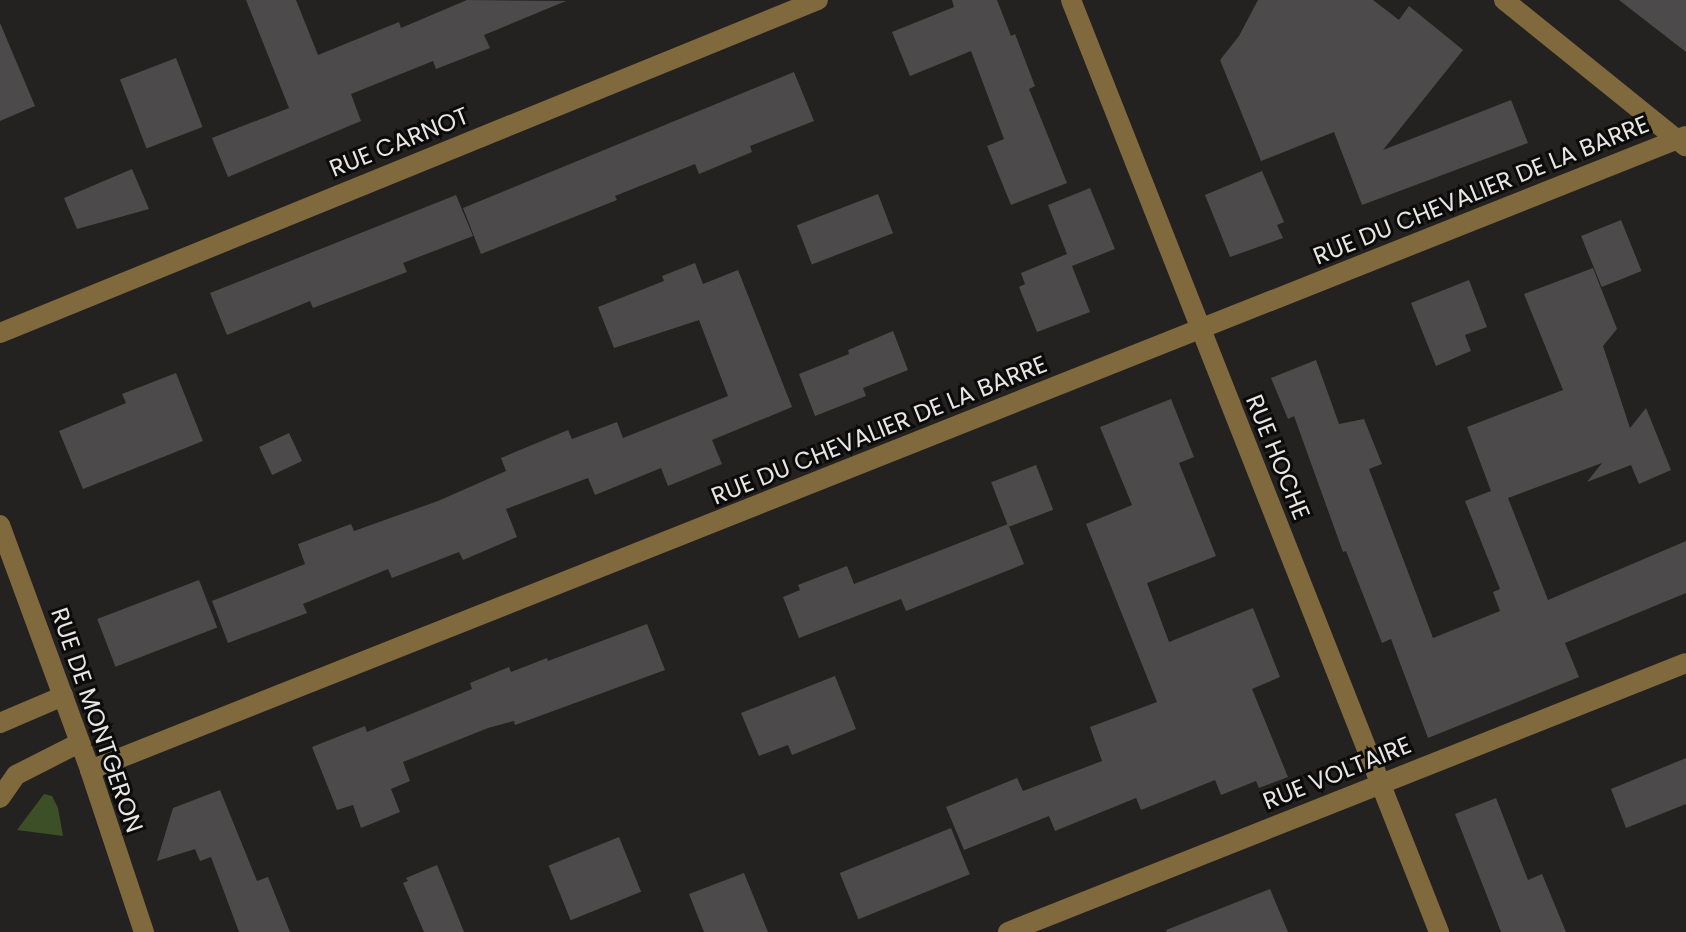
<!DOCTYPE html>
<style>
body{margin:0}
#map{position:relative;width:1686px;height:932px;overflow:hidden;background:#242221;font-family:Poppins,sans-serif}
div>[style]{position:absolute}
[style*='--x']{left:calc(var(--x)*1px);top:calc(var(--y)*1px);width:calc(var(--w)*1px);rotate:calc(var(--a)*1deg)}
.green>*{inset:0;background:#3d4f27}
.building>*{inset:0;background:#4c4a4b;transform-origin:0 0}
.minor>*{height:20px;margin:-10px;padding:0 10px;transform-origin:10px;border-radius:10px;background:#80693c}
span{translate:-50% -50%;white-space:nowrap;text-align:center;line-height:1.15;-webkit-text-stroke:6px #0c0b0b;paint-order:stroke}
.street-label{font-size:24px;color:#e7e6e5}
</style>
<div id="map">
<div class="green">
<i style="clip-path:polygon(44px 794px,52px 796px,58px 808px,63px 836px,17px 830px)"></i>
</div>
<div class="building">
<i style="clip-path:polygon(246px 0,296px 0,318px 55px,399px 22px,401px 28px,467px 0,566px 1px,484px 35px,490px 48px,436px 69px,433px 61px,351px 94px,361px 121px,228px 177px,212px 138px,289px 108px)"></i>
<i style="clip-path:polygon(952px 0,997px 0,1011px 36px,1015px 34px,1035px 86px,1029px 89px,1067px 183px,1011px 205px,987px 146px,1004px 139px,971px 51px,910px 76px,892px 32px,954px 7px)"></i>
<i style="clip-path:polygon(1258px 0,1373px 0,1399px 20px,1409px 6px,1463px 50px,1383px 150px,1511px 100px,1528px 143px,1362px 205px,1334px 132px,1261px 161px,1220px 60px,1239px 36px)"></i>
<i style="clip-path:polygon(1619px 0,1686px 0,1686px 52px)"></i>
<i style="clip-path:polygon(0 23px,35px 106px,0 121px)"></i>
<i style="left:176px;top:58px;width:74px;height:60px;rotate:69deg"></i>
<i style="clip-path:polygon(794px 72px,814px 121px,750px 146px,752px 152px,699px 174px,695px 164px,615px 196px,617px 200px,481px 254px,463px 208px)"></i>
<i style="clip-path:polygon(132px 169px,149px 209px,77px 229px,64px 198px)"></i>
<i style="clip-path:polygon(1262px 171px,1284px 222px,1277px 225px,1283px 238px,1230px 257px,1205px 195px)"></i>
<i style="clip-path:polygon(1090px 188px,1115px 249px,1072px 266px,1090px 312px,1037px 332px,1019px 287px,1025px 284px,1021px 273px,1067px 254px,1048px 205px)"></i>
<i style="left:878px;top:194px;width:42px;height:87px;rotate:69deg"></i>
<i style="clip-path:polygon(456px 195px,473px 236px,403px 263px,407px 272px,313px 308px,310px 301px,227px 335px,210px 293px)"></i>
<i style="left:1621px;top:220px;width:55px;height:43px;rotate:68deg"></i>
<i style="clip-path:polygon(695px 263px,703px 284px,738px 270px,792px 407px,712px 440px,722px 464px,668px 486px,661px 468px,595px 495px,588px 478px,506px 509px,517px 537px,463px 560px,459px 552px,392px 578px,388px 569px,303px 604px,307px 613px,228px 643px,212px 601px,305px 564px,298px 544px,351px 524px,354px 531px,438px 501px,506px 471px,501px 458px,568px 430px,572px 439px,617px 422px,623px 438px,728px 396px,699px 320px,614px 348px,598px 307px,664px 281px,662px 276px)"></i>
<i style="clip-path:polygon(1593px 268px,1617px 329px,1603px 346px,1630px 428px,1646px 408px,1671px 470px,1639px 484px,1631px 465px,1587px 482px,1602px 463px,1508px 498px,1548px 600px,1686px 541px,1686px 593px,1565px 643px,1579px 677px,1428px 738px,1391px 639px,1382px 643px,1346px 551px,1343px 552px,1294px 416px,1288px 419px,1271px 378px,1316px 360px,1339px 424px,1364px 419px,1382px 464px,1369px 469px,1433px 638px,1500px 611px,1493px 592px,1500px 589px,1465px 501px,1491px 491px,1467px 427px,1563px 390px,1524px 294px)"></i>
<i style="clip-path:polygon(1469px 280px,1487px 327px,1465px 335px,1471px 351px,1436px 366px,1411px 303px)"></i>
<i style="clip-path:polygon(893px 331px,908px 370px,863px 388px,866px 396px,815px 416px,799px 374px,849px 354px,848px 350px)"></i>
<i style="clip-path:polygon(176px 373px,203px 441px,83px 489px,59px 431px,126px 403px,122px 394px)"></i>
<i style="clip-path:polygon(1171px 399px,1194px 457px,1179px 463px,1216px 556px,1147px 583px,1169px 642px,1253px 608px,1280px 677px,1252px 689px,1288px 777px,1259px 788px,1256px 781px,1221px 795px,1215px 780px,1141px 810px,1136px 798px,1055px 831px,1049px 816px,964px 850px,946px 807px,1017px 778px,1023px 791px,1102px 761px,1090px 727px,1157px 702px,1086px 524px,1132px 505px,1100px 427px)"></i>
<i style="left:289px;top:433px;width:31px;height:33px;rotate:65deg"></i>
<i style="left:1036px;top:465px;width:48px;height:48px;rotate:69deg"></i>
<i style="clip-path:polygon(1008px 524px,1024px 564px,906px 611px,901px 599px,799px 638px,783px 597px,800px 590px,798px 585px,847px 566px,854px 584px)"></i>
<i style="left:199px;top:580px;width:51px;height:109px;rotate:69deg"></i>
<i style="clip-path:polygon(647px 624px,665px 670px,515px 725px,514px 721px,488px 728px,403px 762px,410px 781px,391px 789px,400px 812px,361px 828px,353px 805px,337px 810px,312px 747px,365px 726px,367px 732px,472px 689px,470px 683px,509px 667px,511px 672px,547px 658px,548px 661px)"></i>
<i style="clip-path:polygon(835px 676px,856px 729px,792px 755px,788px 745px,759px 756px,741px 713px)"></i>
<i style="clip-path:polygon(1686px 758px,1686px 804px,1626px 828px,1611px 789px)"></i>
<i style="clip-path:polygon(220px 790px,257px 881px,268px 877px,290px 932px,239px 932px,211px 857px,200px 861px,195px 849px,157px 861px,173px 808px)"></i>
<i style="clip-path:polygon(1496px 798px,1528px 880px,1542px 874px,1566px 932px,1501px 932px,1455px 814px)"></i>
<i style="left:951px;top:828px;width:50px;height:120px;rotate:68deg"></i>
<i style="left:619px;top:837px;width:59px;height:76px;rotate:68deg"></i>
<i style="clip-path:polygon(437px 865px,464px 932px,424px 932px,403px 883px,408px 881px,406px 878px)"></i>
<i style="clip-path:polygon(744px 873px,768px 932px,704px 932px,689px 894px)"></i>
<i style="clip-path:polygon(1270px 889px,1288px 932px,1167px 932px,1166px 930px)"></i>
</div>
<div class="minor">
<i style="--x:1071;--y:0;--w:1002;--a:68.45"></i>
<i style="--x:1504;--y:0;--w:233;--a:38.9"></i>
<i style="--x:0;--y:333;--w:883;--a:-22.15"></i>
<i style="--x:0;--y:525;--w:261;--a:69.8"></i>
<i style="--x:90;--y:770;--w:171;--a:71.6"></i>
<i style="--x:0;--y:723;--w:69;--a:-23.2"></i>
<i style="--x:90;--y:770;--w:1717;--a:-21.67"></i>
<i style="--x:0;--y:798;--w:28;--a:-55"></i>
<i style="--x:16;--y:775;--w:71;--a:-26.9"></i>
<i style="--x:1008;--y:932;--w:729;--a:-21.64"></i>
</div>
<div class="street-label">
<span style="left:399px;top:142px;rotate:-22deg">RUE CARNOT</span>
<span style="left:1481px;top:190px;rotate:-22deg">RUE DU CHEVALIER DE LA BARRE</span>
<span style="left:879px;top:430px;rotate:-22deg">RUE DU CHEVALIER DE LA BARRE</span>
<span style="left:1278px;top:457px;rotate:68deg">RUE HOCHE</span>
<span style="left:97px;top:720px;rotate:71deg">RUE DE MONTGERON</span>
<span style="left:1337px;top:773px;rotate:-22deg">RUE VOLTAIRE</span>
</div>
</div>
